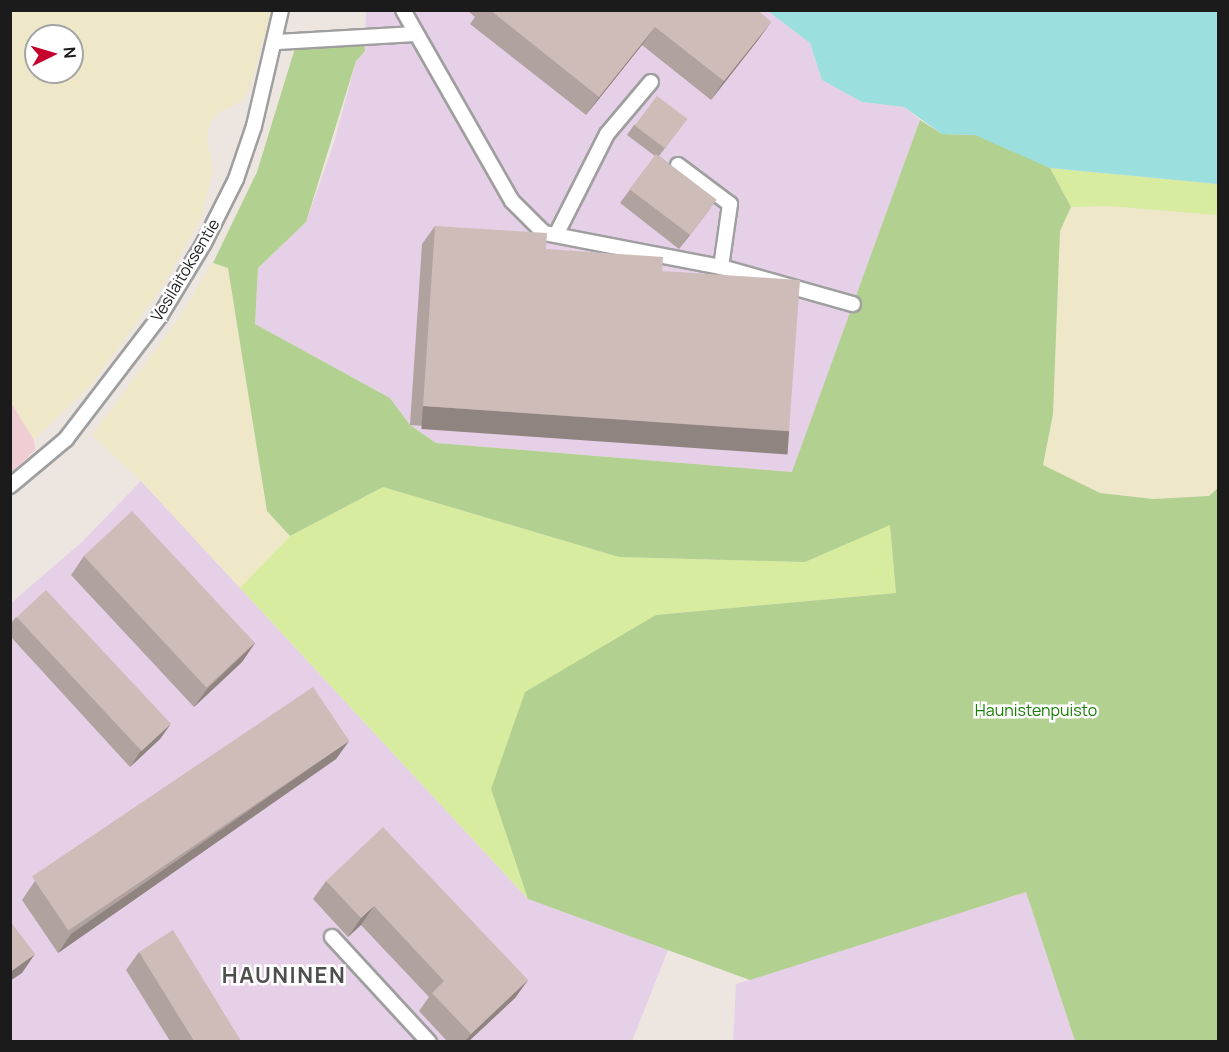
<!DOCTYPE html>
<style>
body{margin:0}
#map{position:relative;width:1229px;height:1052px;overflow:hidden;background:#ede5df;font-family:Manrope,sans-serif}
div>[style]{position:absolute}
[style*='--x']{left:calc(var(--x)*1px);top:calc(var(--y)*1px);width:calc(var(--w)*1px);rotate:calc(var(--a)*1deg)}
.commercial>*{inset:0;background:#f0ccd3}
.industrial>*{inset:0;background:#e6d0e7}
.farmland>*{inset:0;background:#eee8c8}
.grass>*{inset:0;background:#d8eca0}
.forest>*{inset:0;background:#b2d090}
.water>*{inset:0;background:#9bdfde}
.roads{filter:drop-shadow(2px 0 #9f9f9f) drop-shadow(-2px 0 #9f9f9f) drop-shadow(0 2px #9f9f9f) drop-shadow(0 -2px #9f9f9f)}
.lane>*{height:14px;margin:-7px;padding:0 7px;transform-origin:7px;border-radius:7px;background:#fff}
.wall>*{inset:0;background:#b0a29e}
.shaded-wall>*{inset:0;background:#908481;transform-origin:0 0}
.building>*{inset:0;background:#cdbcb8;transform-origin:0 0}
span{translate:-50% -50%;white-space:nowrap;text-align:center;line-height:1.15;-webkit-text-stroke:5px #fff;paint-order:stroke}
.street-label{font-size:16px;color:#1b1b1b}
.park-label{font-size:16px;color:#177d04}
.district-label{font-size:22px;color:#4e4e4e;font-weight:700;letter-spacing:1.5px}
.frame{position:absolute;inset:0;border:12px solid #1b1b1b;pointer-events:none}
.north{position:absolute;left:24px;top:24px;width:60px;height:60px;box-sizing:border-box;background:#fff;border:2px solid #a4a4a4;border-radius:50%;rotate:85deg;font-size:16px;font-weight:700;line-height:24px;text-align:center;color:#1b1b1b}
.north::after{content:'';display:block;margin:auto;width:21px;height:27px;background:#c5002f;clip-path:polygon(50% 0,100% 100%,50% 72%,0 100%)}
</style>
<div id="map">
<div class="commercial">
<i style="clip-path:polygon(11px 402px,34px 440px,35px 450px,11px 473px)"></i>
</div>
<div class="industrial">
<i style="clip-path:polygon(366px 11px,768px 11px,810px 43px,822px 80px,862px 102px,904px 107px,920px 120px,793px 472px,436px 443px,410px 425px,390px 398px,255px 324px,258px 268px,306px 222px,334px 143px,356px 61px,365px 50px)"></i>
<i style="clip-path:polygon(141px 481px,528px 899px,668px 950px,632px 1041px,11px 1041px,10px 604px,83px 541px)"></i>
<i style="clip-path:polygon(1026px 892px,1075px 1041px,733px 1042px,736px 984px)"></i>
</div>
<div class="farmland">
<i style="clip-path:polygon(evenodd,11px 10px,271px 11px,251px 84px,242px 101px,218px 113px,210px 123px,207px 138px,213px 171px,201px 219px,162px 287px,92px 384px,34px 440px,11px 402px,11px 10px,36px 36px,72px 36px,72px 72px,36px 72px,36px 36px)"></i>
<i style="clip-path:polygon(1108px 206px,1218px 215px,1218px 488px,1209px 496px,1153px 499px,1100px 493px,1043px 465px,1053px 414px,1060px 231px,1071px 207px)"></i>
<i style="clip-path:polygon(212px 263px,228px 268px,267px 511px,290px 536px,240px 588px,141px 481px,92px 435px,180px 317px)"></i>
</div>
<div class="grass">
<i style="clip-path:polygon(1050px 168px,1218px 184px,1218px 215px,1108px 206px,1071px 207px)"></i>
<i style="clip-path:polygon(383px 487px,619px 557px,805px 562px,890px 524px,896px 593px,656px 615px,491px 789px,528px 899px,240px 588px,290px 536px)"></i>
</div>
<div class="forest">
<i style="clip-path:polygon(364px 36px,365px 51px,356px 61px,306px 222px,258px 268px,255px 324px,390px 398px,410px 425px,436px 443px,792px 472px,920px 120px,942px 134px,975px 135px,1003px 144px,1050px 168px,1071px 207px,1060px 231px,1053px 414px,1043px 465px,1100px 493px,1153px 499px,1209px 496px,1218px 488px,1218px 1041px,1075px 1041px,1026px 892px,750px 980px,528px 899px,491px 789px,525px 692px,656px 615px,896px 593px,890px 525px,805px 562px,619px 557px,383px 487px,290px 536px,267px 511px,228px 268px,213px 263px,257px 172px,295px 48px)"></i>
</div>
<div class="water">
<i style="clip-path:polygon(768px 11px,1218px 11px,1218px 184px,1050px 168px,975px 135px,942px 134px,904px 107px,862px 102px,822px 80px,810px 43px)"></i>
</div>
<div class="roads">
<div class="lane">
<i style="--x:403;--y:10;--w:220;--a:60.3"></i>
<i style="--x:512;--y:201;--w:45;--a:45"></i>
<i style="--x:544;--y:233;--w:180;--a:10.9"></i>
<i style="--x:721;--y:267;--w:137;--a:15.7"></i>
<i style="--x:276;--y:42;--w:137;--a:-3.3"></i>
<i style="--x:678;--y:165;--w:65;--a:36.9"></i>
<i style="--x:730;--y:204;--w:64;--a:98.1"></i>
<i style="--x:556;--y:235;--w:113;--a:-63.2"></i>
<i style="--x:607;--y:134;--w:68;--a:-49.8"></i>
<i style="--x:10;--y:486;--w:73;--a:-40"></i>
<i style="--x:66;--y:439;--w:155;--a:-52.6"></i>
<i style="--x:160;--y:316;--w:85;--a:-58.9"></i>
<i style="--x:204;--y:243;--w:72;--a:-63.4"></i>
<i style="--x:236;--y:179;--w:56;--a:-71.2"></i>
<i style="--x:254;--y:126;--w:119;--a:-76.9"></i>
<i style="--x:332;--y:937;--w:143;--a:47.3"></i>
</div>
</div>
<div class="wall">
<i style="clip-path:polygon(467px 10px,757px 10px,771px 22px,758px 40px,711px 100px,642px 45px,586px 115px,470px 24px,475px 17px)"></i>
<i style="clip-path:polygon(687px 119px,659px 156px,716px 200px,679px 249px,620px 203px,655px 156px,627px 135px,634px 125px)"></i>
<i style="clip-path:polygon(435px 226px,546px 249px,662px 271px,789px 431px,776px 449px,410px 425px,422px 244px)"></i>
<i style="clip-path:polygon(84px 556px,255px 643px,242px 662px,194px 707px,71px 575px)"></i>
<i style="clip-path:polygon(16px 617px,170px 725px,160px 739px,130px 767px,10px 636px,10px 625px)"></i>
<i style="clip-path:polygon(349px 741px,336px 759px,58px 953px,22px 900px,35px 881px)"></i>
<i style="clip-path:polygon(326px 881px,528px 980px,515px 998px,469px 1041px,447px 1041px,419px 1011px,429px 997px,361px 925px,348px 937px,313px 899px)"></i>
<i style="clip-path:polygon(139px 952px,241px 1041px,170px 1041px,126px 970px)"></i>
</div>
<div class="shaded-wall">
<i style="clip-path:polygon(771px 22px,758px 40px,711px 100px,724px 81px)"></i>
<i style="clip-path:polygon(655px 27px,642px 45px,586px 115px,599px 97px)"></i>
<i style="clip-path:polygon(716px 200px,706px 214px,679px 249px,689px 235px)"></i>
<i style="left:423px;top:406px;width:367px;height:23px;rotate:4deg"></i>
<i style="clip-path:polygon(255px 643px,242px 662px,194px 707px,207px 689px)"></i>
<i style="clip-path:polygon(170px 725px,160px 739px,130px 767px,140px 752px)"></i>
<i style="clip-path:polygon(349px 741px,336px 759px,58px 953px,71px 934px)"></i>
<i style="clip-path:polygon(374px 906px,361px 925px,348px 937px,361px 918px)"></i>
<i style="clip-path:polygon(35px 954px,22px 973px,10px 981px,10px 972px)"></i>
<i style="clip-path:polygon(528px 980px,515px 998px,469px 1041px,465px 1041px,471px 1034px)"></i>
</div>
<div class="building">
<i style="clip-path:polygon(490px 10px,757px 10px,771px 22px,724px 81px,655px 27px,599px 97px)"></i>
<i style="left:657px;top:96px;width:38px;height:37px;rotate:37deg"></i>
<i style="left:656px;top:154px;width:76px;height:44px;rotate:37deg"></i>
<i style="clip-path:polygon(435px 226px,547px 233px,546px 249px,663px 257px,662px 271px,800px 280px,789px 431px,423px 406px)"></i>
<i style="left:132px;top:511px;width:180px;height:66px;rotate:47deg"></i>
<i style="left:46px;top:590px;width:183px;height:40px;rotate:47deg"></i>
<i style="left:313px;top:687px;width:65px;height:339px;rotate:56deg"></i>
<i style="clip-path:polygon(383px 827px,528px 980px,471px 1034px,432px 993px,444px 981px,374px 906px,361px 918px,326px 881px)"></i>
<i style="clip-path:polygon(10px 921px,35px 954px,10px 972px)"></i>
<i style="clip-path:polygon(173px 930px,241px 1041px,194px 1041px,139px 952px)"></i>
</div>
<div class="street-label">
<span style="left:185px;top:270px;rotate:-59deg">Vesilaitoksentie</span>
</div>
<div class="park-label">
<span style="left:1036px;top:710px">Haunistenpuisto</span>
</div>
<div class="district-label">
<span style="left:284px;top:976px">HAUNINEN</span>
</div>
<div class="frame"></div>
<div class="north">N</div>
</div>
